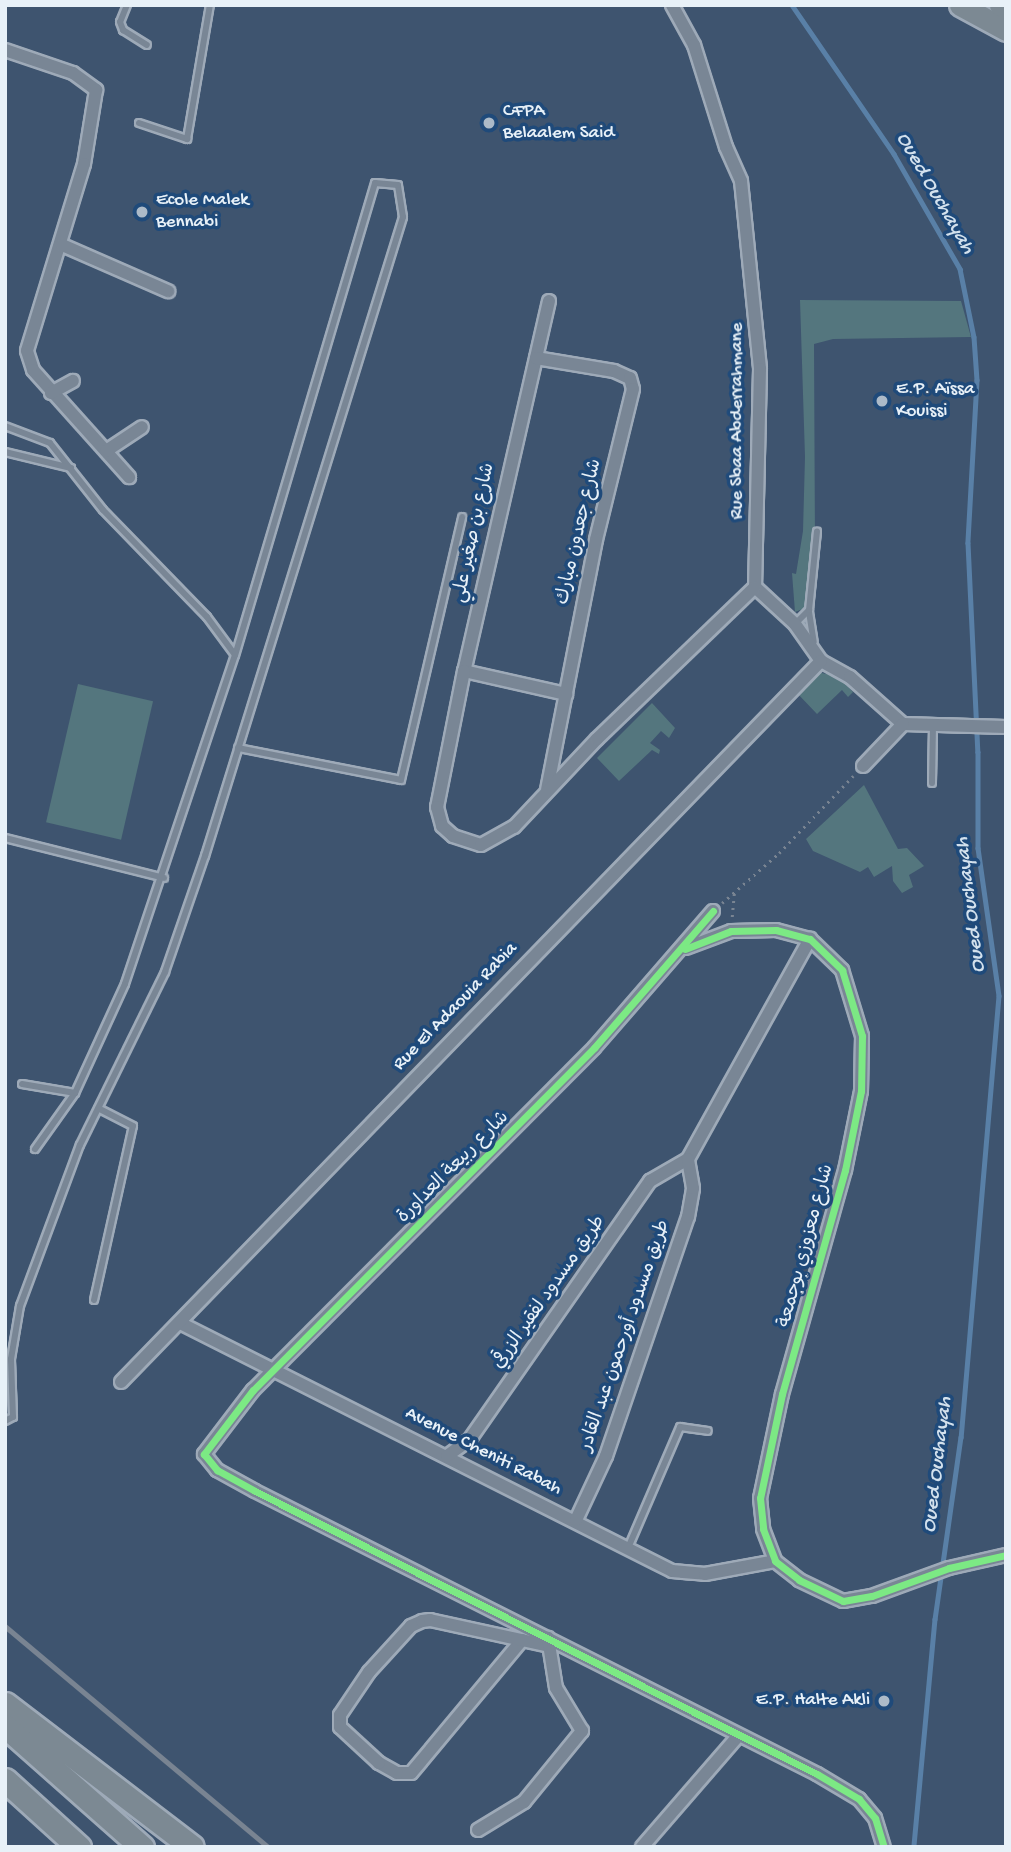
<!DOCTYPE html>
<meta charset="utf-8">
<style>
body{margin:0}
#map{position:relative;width:1011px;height:1852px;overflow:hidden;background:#3e546f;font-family:"Gochi Hand","Playpen Sans Arabic",sans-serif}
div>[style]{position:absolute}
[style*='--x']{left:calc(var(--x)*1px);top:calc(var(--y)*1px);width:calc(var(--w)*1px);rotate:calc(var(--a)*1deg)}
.green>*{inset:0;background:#54767e;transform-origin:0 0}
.stream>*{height:4.5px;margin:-2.25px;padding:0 2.25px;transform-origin:2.25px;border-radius:2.25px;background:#5980a7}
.path>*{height:2.5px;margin-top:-1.25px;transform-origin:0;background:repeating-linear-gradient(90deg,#798492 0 2px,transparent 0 7px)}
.roads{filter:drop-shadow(2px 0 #9eaab8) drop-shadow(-2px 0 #9eaab8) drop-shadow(0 2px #9eaab8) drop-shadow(0 -2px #9eaab8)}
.service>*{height:6px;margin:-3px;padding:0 3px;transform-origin:3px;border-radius:3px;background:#798695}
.minor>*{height:12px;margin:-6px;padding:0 6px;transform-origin:6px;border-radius:6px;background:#798695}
.primary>*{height:21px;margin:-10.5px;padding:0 10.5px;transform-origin:10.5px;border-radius:10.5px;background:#7c8993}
.motorway>*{height:23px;margin:-11.5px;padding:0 11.5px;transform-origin:11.5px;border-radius:11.5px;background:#7c8993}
.rail>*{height:4.5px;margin:-2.25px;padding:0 2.25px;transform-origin:2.25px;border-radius:2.25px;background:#798492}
.cycleway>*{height:7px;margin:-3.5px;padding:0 3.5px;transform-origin:3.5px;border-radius:3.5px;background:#7ce984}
.dots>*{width:19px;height:19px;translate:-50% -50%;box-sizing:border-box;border:4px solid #1f4a7a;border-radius:50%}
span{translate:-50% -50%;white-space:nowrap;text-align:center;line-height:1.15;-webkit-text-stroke:7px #1f4a7a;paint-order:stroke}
.poi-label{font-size:19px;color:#e8f1f8}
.left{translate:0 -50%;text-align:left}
.right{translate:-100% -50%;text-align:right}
.street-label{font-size:19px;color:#e8f1f8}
.water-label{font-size:21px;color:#d3e1ed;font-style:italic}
.frame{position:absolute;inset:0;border:7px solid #e8f1f8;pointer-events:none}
</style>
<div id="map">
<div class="green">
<i style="clip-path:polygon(800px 300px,961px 301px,971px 337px,833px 339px,814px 344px,815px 545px,808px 607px,795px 612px,792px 573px,796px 574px,803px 531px,805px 457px)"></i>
<i style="clip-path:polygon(816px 672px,838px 676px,853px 692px,848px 697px,842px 690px,817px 714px,796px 692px)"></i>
<i style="left:78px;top:684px;width:77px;height:142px;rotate:13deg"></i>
<i style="clip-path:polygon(652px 703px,675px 728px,669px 738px,661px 731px,650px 743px,660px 750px,659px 754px,652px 750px,619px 781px,597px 758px)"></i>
<i style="clip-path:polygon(864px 785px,898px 849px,907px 848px,924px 866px,909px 875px,913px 887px,902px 893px,893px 881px,892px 866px,874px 877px,868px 867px,860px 872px,813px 851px,806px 839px)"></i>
</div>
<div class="stream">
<i style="--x:792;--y:5;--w:181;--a:55.6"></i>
<i style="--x:894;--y:154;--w:133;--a:60.1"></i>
<i style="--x:960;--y:269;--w:69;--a:78.4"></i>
<i style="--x:974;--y:337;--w:43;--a:86"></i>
<i style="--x:977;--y:380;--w:163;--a:93.2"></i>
<i style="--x:968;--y:543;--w:209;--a:87.3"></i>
<i style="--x:978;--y:752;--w:96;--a:90"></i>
<i style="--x:978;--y:848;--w:149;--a:81.9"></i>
<i style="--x:999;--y:996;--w:443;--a:94.9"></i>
<i style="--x:961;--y:1437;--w:184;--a:98.1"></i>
<i style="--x:935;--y:1619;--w:229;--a:95.3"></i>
</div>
<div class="path">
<i style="--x:722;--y:903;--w:76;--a:-41.3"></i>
<i style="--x:779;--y:853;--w:107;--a:-46.1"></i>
<i style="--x:732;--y:917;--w:25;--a:-85"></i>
</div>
<div class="roads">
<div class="service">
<i style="--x:127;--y:5;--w:18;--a:112"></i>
<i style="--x:120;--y:22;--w:9;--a:69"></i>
<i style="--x:123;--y:30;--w:28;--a:32"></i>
<i style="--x:139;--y:123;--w:51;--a:18.4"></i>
<i style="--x:187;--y:139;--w:136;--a:-80.3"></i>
<i style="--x:5;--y:426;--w:48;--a:20.7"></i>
<i style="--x:50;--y:443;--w:85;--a:51.7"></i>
<i style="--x:103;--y:510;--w:149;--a:45.8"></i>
<i style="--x:207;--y:617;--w:47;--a:53.6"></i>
<i style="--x:235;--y:655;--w:347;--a:108.5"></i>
<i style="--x:125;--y:984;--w:120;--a:114.6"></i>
<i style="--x:75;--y:1093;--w:69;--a:125.5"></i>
<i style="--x:5;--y:452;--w:68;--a:13.6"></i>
<i style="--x:809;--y:612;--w:30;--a:81"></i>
<i style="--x:795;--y:624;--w:20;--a:-45"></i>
<i style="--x:809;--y:610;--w:79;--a:-84.2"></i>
<i style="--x:238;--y:748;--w:166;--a:11.1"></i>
<i style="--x:401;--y:780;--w:270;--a:-76.9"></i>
<i style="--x:932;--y:783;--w:55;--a:-89"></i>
<i style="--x:5;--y:838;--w:164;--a:14.1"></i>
<i style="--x:22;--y:1084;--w:54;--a:9.6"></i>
<i style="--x:94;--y:1300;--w:178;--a:-77.4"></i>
<i style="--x:133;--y:1126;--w:39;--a:-153"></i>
<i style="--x:5;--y:1421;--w:9;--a:-27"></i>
<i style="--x:13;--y:1417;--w:58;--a:-92"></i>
<i style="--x:11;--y:1359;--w:54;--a:-80.4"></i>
<i style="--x:20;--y:1306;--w:172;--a:-69.6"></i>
<i style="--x:80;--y:1145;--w:193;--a:-63.8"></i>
<i style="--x:165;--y:972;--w:123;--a:-71"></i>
<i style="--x:205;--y:856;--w:669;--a:-72.78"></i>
<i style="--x:403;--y:217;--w:32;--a:-99"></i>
<i style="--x:398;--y:185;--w:23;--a:-175"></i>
<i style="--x:375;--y:183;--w:492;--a:106.5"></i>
<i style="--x:628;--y:1548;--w:132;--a:-66.7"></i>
<i style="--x:680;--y:1427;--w:28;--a:8"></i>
</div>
<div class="minor">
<i style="--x:672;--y:5;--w:46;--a:61.2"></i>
<i style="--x:694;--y:45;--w:107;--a:72.6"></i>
<i style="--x:726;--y:147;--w:37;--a:66"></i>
<i style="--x:741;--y:181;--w:189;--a:84.2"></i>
<i style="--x:760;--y:369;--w:218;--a:91.3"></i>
<i style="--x:755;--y:587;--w:54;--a:42.8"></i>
<i style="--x:795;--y:624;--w:45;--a:54.9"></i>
<i style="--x:821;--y:661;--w:33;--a:29"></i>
<i style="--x:850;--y:677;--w:71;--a:41.6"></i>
<i style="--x:903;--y:724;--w:103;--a:1.7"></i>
<i style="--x:5;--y:50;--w:72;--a:18.7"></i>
<i style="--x:73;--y:73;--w:29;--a:36"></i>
<i style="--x:96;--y:90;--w:75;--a:99.2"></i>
<i style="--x:84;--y:164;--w:195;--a:107"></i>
<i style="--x:27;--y:351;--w:20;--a:72"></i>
<i style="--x:33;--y:370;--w:144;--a:48.1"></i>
<i style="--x:62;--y:245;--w:116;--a:23.5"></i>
<i style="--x:549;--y:301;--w:380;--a:102.9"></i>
<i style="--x:464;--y:671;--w:105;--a:12.7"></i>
<i style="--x:536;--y:358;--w:79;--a:9.5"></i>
<i style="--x:614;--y:371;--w:17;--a:24"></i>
<i style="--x:630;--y:378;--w:11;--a:75"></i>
<i style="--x:633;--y:389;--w:155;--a:103.8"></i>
<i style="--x:596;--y:540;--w:254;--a:101.1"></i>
<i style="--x:51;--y:393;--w:25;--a:-29"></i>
<i style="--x:106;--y:451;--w:43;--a:-33.7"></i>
<i style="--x:464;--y:671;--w:139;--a:101.2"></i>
<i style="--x:437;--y:807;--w:20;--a:75"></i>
<i style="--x:442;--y:826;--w:15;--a:42"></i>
<i style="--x:453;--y:836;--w:29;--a:18"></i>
<i style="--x:481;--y:845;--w:38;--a:-29"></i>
<i style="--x:514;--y:827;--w:121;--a:-46.7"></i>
<i style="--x:597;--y:739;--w:219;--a:-43.9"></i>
<i style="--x:863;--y:766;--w:58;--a:-46.4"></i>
<i style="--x:713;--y:911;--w:181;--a:131"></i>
<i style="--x:594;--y:1048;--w:483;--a:134.9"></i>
<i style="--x:253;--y:1390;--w:81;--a:127.4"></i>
<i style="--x:204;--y:1454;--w:21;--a:51"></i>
<i style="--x:217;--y:1470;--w:43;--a:28.9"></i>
<i style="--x:255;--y:1491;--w:629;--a:26.73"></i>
<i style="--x:817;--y:1774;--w:49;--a:30.8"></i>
<i style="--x:859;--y:1799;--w:25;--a:50"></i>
<i style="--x:875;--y:1818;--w:30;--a:73"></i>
<i style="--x:686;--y:948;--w:48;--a:-20.7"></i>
<i style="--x:731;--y:931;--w:45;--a:-1.3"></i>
<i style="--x:776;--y:930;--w:35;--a:15"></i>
<i style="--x:810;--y:939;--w:45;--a:44.1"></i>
<i style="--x:842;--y:970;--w:69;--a:73.1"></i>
<i style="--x:862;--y:1036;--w:55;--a:91"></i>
<i style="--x:861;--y:1091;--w:81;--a:101.4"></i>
<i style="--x:845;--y:1170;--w:233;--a:105.7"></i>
<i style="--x:782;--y:1394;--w:106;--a:101.9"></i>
<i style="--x:760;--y:1498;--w:31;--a:84"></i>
<i style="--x:763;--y:1529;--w:34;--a:69"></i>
<i style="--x:775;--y:1561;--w:31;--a:38"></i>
<i style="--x:799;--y:1580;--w:49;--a:25.5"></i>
<i style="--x:843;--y:1601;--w:29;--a:-10"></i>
<i style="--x:872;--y:1596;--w:82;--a:-20"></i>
<i style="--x:949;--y:1568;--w:58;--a:-12.8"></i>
<i style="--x:688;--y:1159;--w:252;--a:-61"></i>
<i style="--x:180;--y:1323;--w:551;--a:26.75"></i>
<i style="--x:672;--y:1571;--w:33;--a:5"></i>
<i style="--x:705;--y:1574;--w:71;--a:-10.5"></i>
<i style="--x:121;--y:1382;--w:1005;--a:-45.85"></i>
<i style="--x:447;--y:1456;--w:29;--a:-36"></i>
<i style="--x:470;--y:1439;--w:315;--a:-55.1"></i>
<i style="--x:650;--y:1181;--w:44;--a:-30.1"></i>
<i style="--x:576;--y:1520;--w:71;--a:-64.9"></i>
<i style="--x:606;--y:1456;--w:253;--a:-71.1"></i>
<i style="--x:688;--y:1217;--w:29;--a:-80"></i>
<i style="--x:693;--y:1188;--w:29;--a:-100"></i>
<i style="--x:522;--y:1640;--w:173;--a:129.8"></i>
<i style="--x:411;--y:1773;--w:14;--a:180"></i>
<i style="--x:397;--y:1773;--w:21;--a:-151"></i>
<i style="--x:379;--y:1763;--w:53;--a:-137.3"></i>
<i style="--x:340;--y:1727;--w:12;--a:-90"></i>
<i style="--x:340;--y:1715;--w:52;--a:-56"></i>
<i style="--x:369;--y:1672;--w:62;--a:-47.6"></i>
<i style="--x:411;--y:1626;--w:12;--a:-24"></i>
<i style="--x:422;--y:1621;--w:8;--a:-7"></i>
<i style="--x:430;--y:1620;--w:122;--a:12.3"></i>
<i style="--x:478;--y:1830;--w:54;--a:-31.3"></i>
<i style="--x:524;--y:1802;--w:92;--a:-50.8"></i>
<i style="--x:582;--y:1731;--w:50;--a:-121.2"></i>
<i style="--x:556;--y:1688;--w:51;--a:-99.1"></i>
<i style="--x:642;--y:1847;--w:147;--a:-49.1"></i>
</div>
<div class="primary">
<i style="--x:960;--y:5;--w:52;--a:28.5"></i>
<i style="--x:1000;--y:5;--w:7;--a:27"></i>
</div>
<div class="motorway">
<i style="--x:5;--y:1704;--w:235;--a:37.4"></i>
<i style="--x:5;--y:1726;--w:183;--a:41.5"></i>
<i style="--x:5;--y:1780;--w:100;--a:42.2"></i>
</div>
</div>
<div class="rail">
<i style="--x:5;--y:1626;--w:344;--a:40"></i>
</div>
<div class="cycleway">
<i style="--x:713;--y:911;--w:181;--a:131"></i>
<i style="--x:594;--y:1048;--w:483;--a:134.9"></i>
<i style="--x:253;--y:1390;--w:81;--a:127.4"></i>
<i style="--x:204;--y:1454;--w:21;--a:51"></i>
<i style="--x:217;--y:1470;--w:43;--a:28.9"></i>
<i style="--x:255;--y:1491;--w:629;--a:26.73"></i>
<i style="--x:817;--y:1774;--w:49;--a:30.8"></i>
<i style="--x:859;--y:1799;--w:25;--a:50"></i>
<i style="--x:875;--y:1818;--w:30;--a:73"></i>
<i style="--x:685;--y:949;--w:49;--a:-21.4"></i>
<i style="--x:731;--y:931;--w:45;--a:-1.3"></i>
<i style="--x:776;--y:930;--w:35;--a:15"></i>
<i style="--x:810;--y:939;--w:45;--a:44.1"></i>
<i style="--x:842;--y:970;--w:69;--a:73.1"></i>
<i style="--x:862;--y:1036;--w:55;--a:91"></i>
<i style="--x:861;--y:1091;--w:81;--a:101.4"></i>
<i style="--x:845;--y:1170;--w:233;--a:105.7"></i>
<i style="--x:782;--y:1394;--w:106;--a:101.9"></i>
<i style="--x:760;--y:1498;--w:31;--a:84"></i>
<i style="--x:763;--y:1529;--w:34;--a:69"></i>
<i style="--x:775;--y:1561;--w:31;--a:38"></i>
<i style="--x:799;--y:1580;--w:49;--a:25.5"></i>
<i style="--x:843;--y:1601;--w:29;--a:-10"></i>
<i style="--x:872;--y:1596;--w:82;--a:-20"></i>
<i style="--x:949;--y:1568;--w:58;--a:-12.8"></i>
</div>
<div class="dots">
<i style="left:489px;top:123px;background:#acbac8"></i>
<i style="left:142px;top:212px;background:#acbac8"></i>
<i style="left:882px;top:401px;background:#acbac8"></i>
<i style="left:884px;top:1701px;background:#acbac8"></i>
</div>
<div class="poi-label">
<span class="left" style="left:503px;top:123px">CFPA<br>Belaalem Said</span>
<span class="left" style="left:156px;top:212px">Ecole Malek<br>Bennabi</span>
<span class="left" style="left:896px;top:401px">E.P. Aïssa<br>Kouissi</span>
<span class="right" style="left:870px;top:1701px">E.P. Halte Akli</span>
</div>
<div class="street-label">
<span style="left:738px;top:421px;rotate:-90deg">Rue Sbaa Abderrahmane</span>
<span style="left:580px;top:532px;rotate:-77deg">شارع جعدون مبارك</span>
<span style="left:475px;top:533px;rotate:-78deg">شارع بن صغير علي</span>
<span style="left:456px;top:1007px;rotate:-46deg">Rue El Adaouia Rabia</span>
<span style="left:454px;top:1168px;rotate:-45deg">شارع ربيعة العداورة</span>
<span style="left:807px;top:1246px;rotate:-75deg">شارع معزوزي بوجمعة</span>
<span style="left:550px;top:1293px;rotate:-55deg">طريق مسدود لفقير الزرقي</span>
<span style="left:626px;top:1336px;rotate:-71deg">طريق مسدود أورحمون عبد القادر</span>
<span style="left:483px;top:1452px;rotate:27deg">Avenue Cheniti Rabah</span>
</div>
<div class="water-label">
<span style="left:934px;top:194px;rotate:60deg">Oued Ouchayah</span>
<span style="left:972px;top:905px;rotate:-97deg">Oued Ouchayah</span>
<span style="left:939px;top:1465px;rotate:-83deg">Oued Ouchayah</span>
</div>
<div class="frame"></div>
</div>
